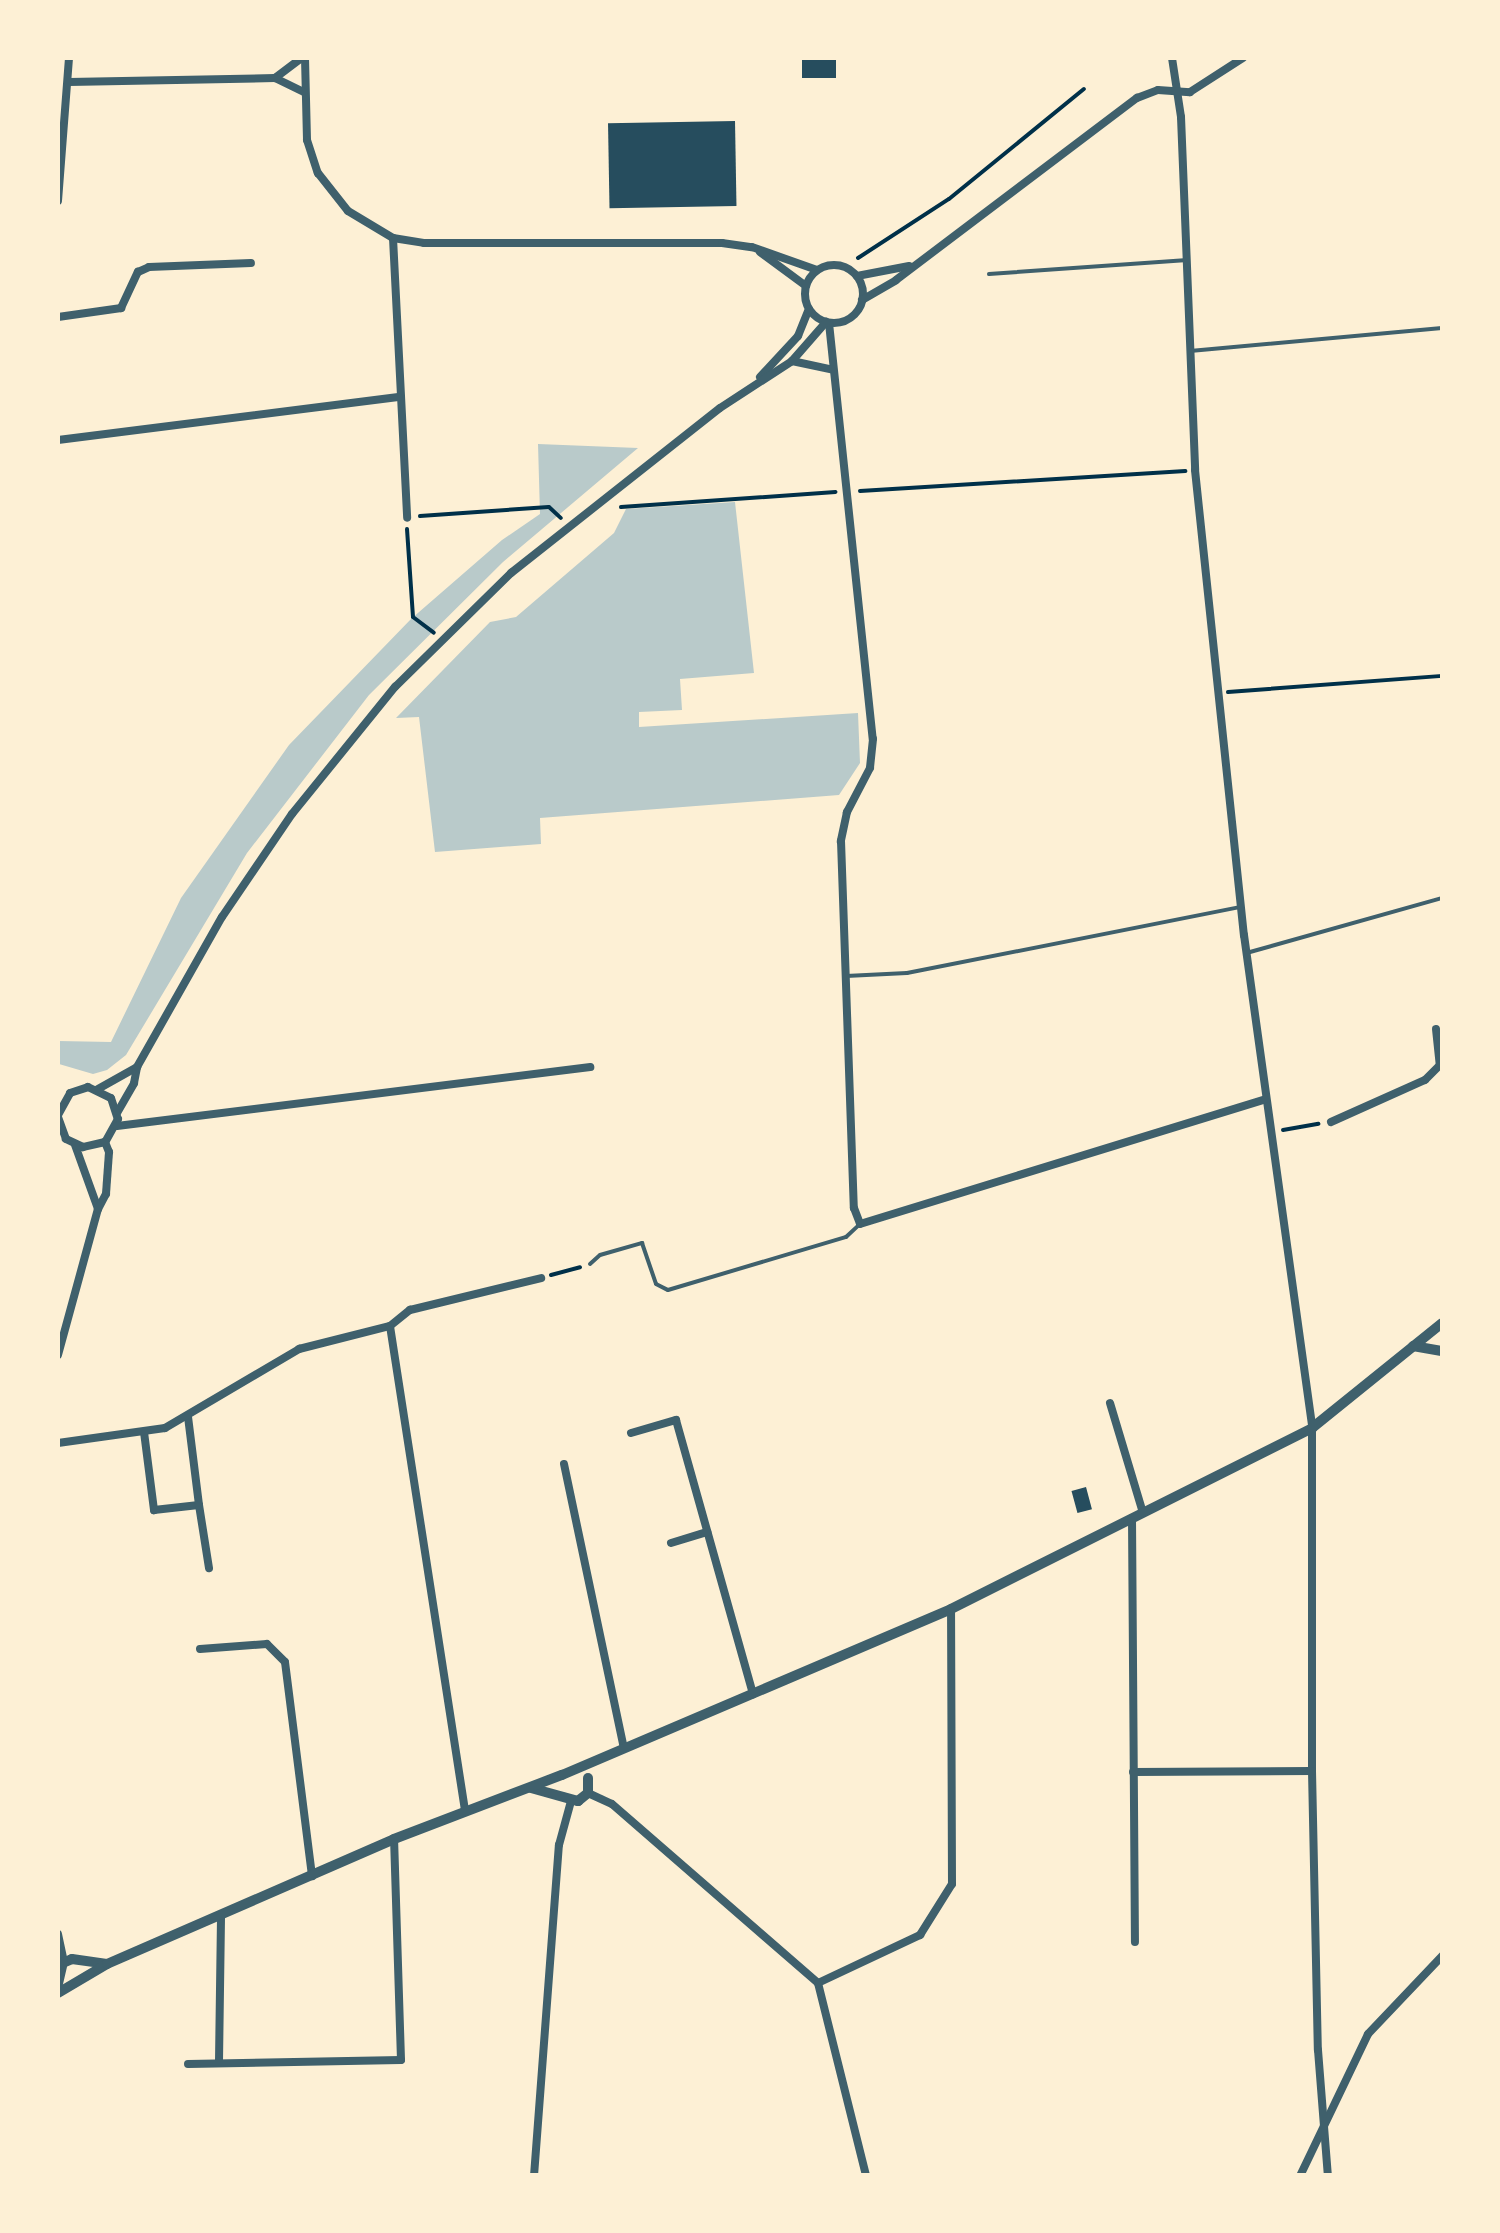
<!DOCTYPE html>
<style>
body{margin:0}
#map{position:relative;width:1500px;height:2233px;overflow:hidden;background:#fdf0d5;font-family:"Golos Text",sans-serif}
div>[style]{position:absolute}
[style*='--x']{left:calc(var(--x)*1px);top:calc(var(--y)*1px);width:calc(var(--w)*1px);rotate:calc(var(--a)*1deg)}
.green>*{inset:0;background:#b9caca}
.building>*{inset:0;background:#264d5e;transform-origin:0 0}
.path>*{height:4px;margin:-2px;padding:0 2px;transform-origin:2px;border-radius:2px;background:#003049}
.service>*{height:4px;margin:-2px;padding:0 2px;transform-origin:2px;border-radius:2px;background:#3f606c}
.minor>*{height:8px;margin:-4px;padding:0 4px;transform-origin:4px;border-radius:4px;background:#3f606c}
.minor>.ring{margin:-4px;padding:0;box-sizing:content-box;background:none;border:8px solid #3f606c;border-radius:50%}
.tertiary>*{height:10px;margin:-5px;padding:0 5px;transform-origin:5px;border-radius:5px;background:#3f606c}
span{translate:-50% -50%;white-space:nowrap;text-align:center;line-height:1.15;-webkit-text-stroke:10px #fdf0d5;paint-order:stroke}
.frame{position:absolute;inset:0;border:60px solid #fdf0d5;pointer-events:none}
</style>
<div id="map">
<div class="green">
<i style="clip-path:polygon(538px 444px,638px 448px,503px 562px,369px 695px,247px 853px,126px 1055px,107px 1070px,93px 1074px,59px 1064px,58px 1041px,111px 1042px,181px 898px,289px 745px,411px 619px,502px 540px,540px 514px)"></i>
<i style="clip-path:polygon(735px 502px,754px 673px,680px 679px,682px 710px,639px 712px,639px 727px,858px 713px,860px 763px,839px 795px,540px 818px,541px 844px,435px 852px,419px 717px,396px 718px,490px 622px,516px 617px,614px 533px,626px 509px)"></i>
</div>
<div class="building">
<i style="left:802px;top:58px;width:34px;height:20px"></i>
<i style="left:735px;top:121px;width:85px;height:127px;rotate:89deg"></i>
<i style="left:1086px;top:1487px;width:23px;height:15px;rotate:75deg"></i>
</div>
<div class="path">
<i style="--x:858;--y:258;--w:108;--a:-33"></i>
<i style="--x:949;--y:199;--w:174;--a:-39.2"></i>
<i style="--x:860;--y:491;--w:326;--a:-3.5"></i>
<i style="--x:621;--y:507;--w:215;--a:-4"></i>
<i style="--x:420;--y:516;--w:129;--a:-4"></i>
<i style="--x:549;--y:507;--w:16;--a:43"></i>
<i style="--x:407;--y:529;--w:88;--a:86.1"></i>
<i style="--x:413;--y:617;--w:26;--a:37"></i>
<i style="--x:1228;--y:692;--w:215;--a:-4.3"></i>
<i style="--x:1283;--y:1130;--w:36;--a:-10"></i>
<i style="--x:551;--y:1275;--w:30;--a:-15"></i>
</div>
<div class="service">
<i style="--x:989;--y:274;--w:199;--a:-4"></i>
<i style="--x:1190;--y:351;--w:253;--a:-5.2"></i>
<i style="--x:1250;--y:952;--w:199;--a:-15.7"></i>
<i style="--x:846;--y:976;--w:61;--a:-2.8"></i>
<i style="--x:907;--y:973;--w:339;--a:-11.2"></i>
<i style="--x:590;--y:1264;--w:13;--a:-42"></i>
<i style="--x:600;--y:1255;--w:44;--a:-15.9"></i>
<i style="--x:642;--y:1243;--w:43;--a:71.1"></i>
<i style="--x:656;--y:1284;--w:13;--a:27"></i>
<i style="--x:668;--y:1290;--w:186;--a:-16.6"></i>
<i style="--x:846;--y:1237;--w:16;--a:-43"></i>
</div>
<div class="minor">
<i style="--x:305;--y:58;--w:82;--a:88.6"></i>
<i style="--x:307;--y:140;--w:35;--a:72"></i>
<i style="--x:318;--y:173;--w:48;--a:51.7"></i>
<i style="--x:348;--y:211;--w:52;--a:31"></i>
<i style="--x:393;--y:238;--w:31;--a:9"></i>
<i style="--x:424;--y:243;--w:298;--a:0"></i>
<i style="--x:722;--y:243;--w:30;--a:8"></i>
<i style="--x:752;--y:247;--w:69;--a:19.5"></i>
<i style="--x:1172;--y:58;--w:60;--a:81.3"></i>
<i style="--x:1181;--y:117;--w:353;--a:87.7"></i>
<i style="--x:1195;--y:470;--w:468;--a:84"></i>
<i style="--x:1244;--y:935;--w:498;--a:82.1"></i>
<i style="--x:1312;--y:1428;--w:343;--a:90"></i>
<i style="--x:1312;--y:1771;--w:279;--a:88.8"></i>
<i style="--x:1318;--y:2050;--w:126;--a:85.5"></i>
<i style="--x:275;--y:78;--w:34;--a:-37"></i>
<i style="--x:69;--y:82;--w:206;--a:-1.1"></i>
<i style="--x:275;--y:78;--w:32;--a:26"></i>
<i style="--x:58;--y:201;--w:143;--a:-85.6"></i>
<i style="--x:393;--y:238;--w:280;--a:87.1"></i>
<i style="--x:760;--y:252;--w:57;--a:36.5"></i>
<i class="ring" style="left:805px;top:265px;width:50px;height:50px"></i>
<i style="--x:857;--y:276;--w:53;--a:-10.9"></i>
<i style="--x:862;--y:300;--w:39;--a:-30"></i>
<i style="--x:896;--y:280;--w:302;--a:-37.1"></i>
<i style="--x:1137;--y:98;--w:22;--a:-21"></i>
<i style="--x:1158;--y:90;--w:32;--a:4"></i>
<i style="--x:1190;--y:92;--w:63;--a:-32.7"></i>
<i style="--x:58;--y:317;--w:64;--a:-8.1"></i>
<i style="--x:121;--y:308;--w:40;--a:-65"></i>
<i style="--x:138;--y:272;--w:12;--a:-24"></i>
<i style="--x:149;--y:267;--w:102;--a:-2.2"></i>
<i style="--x:829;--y:323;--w:418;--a:84"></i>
<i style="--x:873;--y:739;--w:29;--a:96"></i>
<i style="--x:870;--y:768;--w:50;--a:117.6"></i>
<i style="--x:847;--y:812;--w:30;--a:102"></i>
<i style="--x:841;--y:841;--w:367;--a:88"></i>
<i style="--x:854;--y:1208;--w:17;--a:69"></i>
<i style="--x:860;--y:1224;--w:423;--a:-17.1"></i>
<i style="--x:792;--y:361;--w:40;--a:12"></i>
<i style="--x:760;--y:377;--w:56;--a:-47.2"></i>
<i style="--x:798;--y:336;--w:29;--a:-68"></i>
<i style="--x:58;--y:440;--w:343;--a:-7.2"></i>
<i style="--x:1436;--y:1029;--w:37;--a:84"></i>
<i style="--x:98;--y:1089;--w:45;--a:-29.4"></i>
<i style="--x:117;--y:1113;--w:34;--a:-60"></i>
<i style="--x:134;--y:1083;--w:16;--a:-79"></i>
<i style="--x:137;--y:1067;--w:172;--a:-60.5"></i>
<i style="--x:222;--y:917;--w:125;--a:-55.8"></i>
<i style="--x:292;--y:814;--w:164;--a:-51"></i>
<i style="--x:395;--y:687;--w:163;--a:-44.5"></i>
<i style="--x:511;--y:573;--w:266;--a:-38.3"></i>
<i style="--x:720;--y:408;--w:86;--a:-33.1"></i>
<i style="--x:792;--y:361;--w:52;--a:-48.9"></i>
<i style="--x:58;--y:1115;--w:25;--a:-61"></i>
<i style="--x:70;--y:1093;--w:19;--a:-18"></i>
<i style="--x:88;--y:1087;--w:25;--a:26"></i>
<i style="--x:111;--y:1098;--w:22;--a:72"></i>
<i style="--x:118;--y:1119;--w:26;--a:119"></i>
<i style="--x:105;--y:1142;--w:23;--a:167"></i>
<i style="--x:83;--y:1147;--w:19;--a:-155"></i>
<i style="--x:66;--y:1139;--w:23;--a:-110"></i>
<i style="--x:1331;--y:1122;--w:103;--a:-24.1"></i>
<i style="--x:1425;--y:1080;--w:24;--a:-45"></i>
<i style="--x:117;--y:1126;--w:477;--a:-7.1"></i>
<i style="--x:75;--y:1145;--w:68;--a:70.2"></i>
<i style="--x:390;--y:1326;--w:490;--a:81.2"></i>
<i style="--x:58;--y:1355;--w:151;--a:-74.7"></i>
<i style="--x:98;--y:1209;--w:17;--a:-62"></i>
<i style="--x:106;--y:1194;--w:42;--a:-85.9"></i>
<i style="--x:109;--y:1152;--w:11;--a:-112"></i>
<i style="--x:1110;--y:1403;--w:115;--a:73.3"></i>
<i style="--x:144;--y:1432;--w:79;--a:82.7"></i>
<i style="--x:154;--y:1510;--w:45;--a:-6.3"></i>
<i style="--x:199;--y:1505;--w:89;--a:-97.1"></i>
<i style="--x:631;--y:1433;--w:47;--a:-16.1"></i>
<i style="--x:676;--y:1420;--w:285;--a:74.3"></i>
<i style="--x:58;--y:1443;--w:108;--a:-8"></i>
<i style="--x:165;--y:1428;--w:156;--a:-30.5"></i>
<i style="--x:299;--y:1349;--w:94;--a:-14.2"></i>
<i style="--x:390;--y:1326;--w:26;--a:-39"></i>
<i style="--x:410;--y:1310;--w:135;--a:-13.7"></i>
<i style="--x:564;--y:1464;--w:290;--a:78.1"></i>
<i style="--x:199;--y:1505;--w:64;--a:81"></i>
<i style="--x:1132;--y:1518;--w:424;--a:89.6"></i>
<i style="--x:671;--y:1543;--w:38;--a:-17"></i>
<i style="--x:200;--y:1649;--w:67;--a:-4.3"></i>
<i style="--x:267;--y:1644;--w:25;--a:45"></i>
<i style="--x:285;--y:1662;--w:216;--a:82.8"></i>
<i style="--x:1133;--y:1772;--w:179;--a:-0.3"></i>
<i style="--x:588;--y:1793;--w:26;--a:25"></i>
<i style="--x:612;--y:1804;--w:273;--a:41"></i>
<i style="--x:818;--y:1983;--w:199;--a:76"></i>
<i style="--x:58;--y:1934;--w:29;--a:78"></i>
<i style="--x:64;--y:1962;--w:26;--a:103"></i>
<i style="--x:818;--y:1983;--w:113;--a:-25.2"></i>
<i style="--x:920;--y:1935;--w:60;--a:-57.9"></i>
<i style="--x:952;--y:1884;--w:275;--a:-90.2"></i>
<i style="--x:219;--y:2061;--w:145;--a:-89.2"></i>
<i style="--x:188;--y:2064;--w:213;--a:-1.1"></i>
<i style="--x:401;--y:2060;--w:221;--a:-91.8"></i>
<i style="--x:534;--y:2176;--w:332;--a:-85.7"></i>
<i style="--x:559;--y:1845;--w:46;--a:-74.7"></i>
<i style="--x:1300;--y:2176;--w:157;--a:-64.4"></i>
<i style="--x:1368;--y:2034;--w:108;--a:-46.5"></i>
</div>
<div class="tertiary">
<i style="--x:1413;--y:1346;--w:29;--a:10"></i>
<i style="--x:531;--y:1788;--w:49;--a:15.5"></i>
<i style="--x:578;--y:1801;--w:13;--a:-39"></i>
<i style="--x:588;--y:1793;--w:15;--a:-90"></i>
<i style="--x:58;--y:1965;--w:15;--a:-23"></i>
<i style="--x:72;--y:1959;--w:35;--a:8"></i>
<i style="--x:58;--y:1993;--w:57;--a:-30.6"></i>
<i style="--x:107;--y:1964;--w:313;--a:-23.5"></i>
<i style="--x:394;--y:1839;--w:180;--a:-20.9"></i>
<i style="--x:562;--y:1775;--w:423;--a:-23.1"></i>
<i style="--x:951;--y:1609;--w:404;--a:-26.6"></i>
<i style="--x:1312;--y:1428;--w:167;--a:-38.9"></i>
</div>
<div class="frame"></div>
</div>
